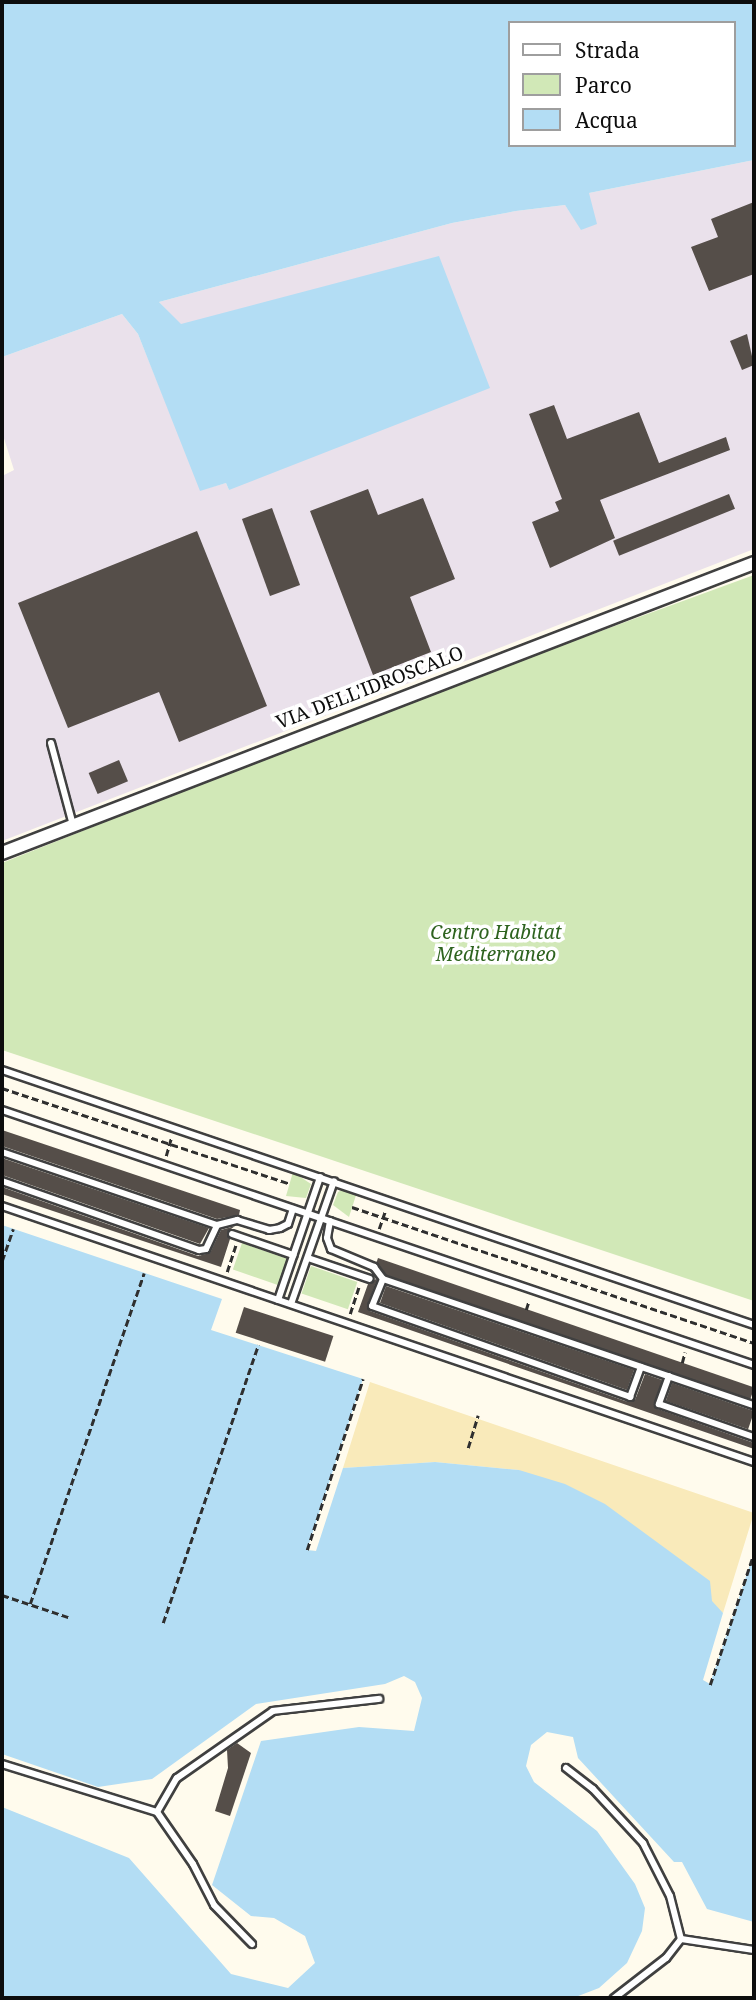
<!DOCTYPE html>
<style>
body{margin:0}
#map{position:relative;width:756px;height:2000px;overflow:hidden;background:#fffbed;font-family:"Noto Serif",serif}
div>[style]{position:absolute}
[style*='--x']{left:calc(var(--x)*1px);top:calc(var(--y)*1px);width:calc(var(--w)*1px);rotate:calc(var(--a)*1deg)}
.industrial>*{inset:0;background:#eae1eb}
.green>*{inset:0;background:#d1e8b7;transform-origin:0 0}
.sand>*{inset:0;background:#f9eaba}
.water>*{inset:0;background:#b3ddf4}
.building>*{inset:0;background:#554e49;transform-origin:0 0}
.path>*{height:2.5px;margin-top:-1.25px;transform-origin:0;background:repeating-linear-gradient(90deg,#2f2f2f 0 7px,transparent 0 10.5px)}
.roads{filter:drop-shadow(2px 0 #404040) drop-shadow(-2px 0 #404040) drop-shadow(0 2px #404040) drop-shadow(0 -2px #404040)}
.service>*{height:6px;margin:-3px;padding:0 3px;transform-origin:3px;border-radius:3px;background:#fff}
.minor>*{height:12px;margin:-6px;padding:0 6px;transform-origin:6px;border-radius:6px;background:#fff}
span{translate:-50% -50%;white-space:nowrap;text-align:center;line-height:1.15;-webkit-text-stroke:7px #fff;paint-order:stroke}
.street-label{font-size:19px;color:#0d0d0d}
.park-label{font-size:19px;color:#2e631f;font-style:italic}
.frame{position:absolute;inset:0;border:4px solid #0d0d0d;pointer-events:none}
.legend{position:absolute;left:508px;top:21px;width:228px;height:126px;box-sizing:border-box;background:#fff;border:2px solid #9e9e9e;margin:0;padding:9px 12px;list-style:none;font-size:21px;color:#0d0d0d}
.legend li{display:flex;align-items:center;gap:14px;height:35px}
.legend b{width:35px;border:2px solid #9e9e9e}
</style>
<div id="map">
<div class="industrial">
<i style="clip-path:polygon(754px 160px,754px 549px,2px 841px,2px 476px,14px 470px,2px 432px,2px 357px,122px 314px,138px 334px,201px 490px,226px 483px,229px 490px,439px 257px,181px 325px,159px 302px,452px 223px,516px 211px,565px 205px,582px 230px,589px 193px)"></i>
</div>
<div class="green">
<i style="clip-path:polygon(754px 575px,754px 1301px,2px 1050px,2px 863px,399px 705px)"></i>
<i style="clip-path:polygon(293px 1172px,311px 1184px,306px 1198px,286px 1196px)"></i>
<i style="clip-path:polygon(344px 1189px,357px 1192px,349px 1217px,333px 1205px,338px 1192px)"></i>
<i style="left:242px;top:1243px;width:49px;height:28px;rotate:19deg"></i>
<i style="left:311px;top:1266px;width:49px;height:29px;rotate:19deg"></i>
</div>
<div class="sand">
<i style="clip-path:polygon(370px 1382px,754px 1513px,723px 1613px,519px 1470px,435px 1462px,343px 1468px)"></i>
</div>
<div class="water">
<i style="clip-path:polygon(evenodd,2px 2px,754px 2px,754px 160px,589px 193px,597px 224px,581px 230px,565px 205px,516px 211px,452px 223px,159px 302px,181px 324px,439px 256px,490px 388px,229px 490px,226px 483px,200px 491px,138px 334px,122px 314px,2px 357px,2px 2px,509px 23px,733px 23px,733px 145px,509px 145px,509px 23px)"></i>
<i style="clip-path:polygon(2px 1225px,222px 1299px,211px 1330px,363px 1379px,307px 1550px,316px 1551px,343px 1468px,435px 1462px,519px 1470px,565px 1484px,605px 1504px,710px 1581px,712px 1601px,723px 1613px,703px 1680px,710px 1684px,754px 1553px,754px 1922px,707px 1909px,682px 1862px,674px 1862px,578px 1758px,573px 1737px,547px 1732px,531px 1745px,526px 1766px,534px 1782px,597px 1831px,635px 1884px,645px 1908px,642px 1931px,627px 1963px,599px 1988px,573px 1998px,2px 1998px,2px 1807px,129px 1858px,231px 1974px,288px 1988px,315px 1963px,305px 1936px,274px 1918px,251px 1916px,212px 1885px,261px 1741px,359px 1727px,414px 1731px,422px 1698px,415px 1682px,404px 1676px,385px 1684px,256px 1704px,152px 1779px,98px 1787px,2px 1754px)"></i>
</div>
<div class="building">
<i style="clip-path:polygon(754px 202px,754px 274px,709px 291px,691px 247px,718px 237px,711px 219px)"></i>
<i style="clip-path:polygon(747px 334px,754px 365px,742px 370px,730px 341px)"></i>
<i style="clip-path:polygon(554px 405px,567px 439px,639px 412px,659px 463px,726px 437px,730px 450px,600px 500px,615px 538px,550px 568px,532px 522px,559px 511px,555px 502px,562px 499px,529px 414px)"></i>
<i style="clip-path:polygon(368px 489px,378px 515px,423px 498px,455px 579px,410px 597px,431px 652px,373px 675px,310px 511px)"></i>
<i style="left:729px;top:494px;width:16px;height:125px;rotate:68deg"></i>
<i style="left:272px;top:508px;width:82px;height:32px;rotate:70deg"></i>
<i style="clip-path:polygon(197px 531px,267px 706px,179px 742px,159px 692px,68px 728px,18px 603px)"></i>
<i style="left:119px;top:760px;width:23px;height:33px;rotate:67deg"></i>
<i style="clip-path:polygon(2px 1130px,240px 1210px,239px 1215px,217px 1219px,2px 1146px)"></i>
<i style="clip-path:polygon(2px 1158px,209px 1228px,200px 1244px,2px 1175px)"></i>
<i style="clip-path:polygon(2px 1187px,198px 1256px,210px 1253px,221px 1230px,235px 1226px,227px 1232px,230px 1239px,221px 1267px,2px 1194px)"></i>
<i style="left:378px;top:1258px;width:398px;height:18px;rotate:19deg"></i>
<i style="clip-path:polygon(376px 1279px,377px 1280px,367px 1305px,370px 1311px,628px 1402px,635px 1400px,645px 1374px,662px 1380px,655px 1408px,754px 1443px,754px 1449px,358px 1312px,368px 1284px)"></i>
<i style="clip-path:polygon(386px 1286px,634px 1370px,627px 1390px,380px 1303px)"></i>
<i style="left:244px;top:1307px;width:94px;height:27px;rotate:18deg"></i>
<i style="left:672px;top:1383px;width:87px;height:19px;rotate:19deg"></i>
<i style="clip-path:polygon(237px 1743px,251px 1753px,230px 1816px,215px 1811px,228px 1768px,227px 1750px)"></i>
</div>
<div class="path">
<i style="--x:2;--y:1088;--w:304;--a:18.4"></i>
<i style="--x:166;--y:1156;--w:18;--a:-74"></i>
<i style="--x:352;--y:1207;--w:424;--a:18.7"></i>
<i style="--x:379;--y:1229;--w:18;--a:-71"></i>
<i style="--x:2;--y:1261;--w:34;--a:-71"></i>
<i style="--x:227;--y:1272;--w:28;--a:-72"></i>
<i style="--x:526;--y:1310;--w:10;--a:-73"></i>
<i style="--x:350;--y:1314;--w:28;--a:-72"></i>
<i style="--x:682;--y:1363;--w:11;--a:-75"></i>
<i style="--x:468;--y:1448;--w:34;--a:-73"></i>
<i style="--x:307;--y:1550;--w:180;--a:-71.9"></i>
<i style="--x:2;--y:1595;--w:70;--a:18.4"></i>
<i style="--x:30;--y:1604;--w:350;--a:-71"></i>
<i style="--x:163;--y:1623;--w:294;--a:-71.1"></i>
<i style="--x:710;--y:1685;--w:139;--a:-71.6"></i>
</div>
<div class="roads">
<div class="service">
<i style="--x:51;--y:743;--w:85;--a:75"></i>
<i style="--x:2;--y:1070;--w:794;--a:18.73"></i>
<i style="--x:2;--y:1110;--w:794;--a:18.73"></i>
<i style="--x:2;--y:1152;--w:227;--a:18.8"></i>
<i style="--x:217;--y:1225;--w:21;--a:-14"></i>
<i style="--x:237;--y:1220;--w:34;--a:17"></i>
<i style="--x:269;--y:1230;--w:11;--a:-10"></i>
<i style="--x:280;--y:1228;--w:9;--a:-27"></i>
<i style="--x:288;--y:1224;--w:16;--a:-72"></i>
<i style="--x:2;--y:1181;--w:209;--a:19.3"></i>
<i style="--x:199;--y:1250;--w:7;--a:-8"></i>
<i style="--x:206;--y:1249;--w:26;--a:-65"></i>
<i style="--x:2;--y:1206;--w:794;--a:18.8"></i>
<i style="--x:330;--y:1221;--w:17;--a:100"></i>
<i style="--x:327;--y:1238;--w:12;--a:70"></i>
<i style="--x:331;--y:1249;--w:47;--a:22.7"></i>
<i style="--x:374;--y:1267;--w:15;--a:53"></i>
<i style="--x:383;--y:1279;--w:392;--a:18.8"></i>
<i style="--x:232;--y:1234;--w:65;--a:19"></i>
<i style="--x:308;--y:1258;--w:65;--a:18.7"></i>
<i style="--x:383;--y:1279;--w:29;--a:112"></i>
<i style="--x:372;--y:1306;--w:274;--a:19.4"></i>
<i style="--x:630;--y:1397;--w:32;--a:-70"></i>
<i style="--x:278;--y:1300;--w:130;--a:-71.1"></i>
<i style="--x:291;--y:1304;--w:130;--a:-70.7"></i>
<i style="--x:669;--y:1376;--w:30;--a:110"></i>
<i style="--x:659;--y:1404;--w:101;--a:19.2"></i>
<i style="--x:2;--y:1764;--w:162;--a:17.2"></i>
<i style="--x:566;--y:1768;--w:34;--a:38"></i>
<i style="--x:593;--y:1789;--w:74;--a:47.2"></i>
<i style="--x:643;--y:1843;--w:59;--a:63"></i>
<i style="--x:670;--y:1896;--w:44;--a:75.7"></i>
<i style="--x:681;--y:1939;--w:24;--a:128"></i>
<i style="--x:666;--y:1958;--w:66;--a:142.4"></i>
<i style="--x:681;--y:1939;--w:74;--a:8.6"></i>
<i style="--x:252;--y:1944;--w:54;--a:-134.3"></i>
<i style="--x:214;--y:1905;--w:46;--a:-117.1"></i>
<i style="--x:193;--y:1864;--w:63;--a:-124.7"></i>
<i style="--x:157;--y:1812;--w:39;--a:-60"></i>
<i style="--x:177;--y:1778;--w:117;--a:-34.9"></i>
<i style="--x:273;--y:1711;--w:107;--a:-6.5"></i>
</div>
<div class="minor">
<i style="--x:2;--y:853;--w:806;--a:-21.09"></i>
</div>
</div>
<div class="street-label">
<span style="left:370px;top:688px;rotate:-21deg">VIA DELL'IDROSCALO</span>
</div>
<div class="park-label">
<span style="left:496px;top:944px">Centro Habitat<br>Mediterraneo</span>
</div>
<div class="frame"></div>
<ul class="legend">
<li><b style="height:9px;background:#fff"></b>Strada</li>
<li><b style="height:19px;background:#d1e8b7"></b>Parco</li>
<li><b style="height:19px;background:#b3ddf4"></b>Acqua</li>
</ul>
</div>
